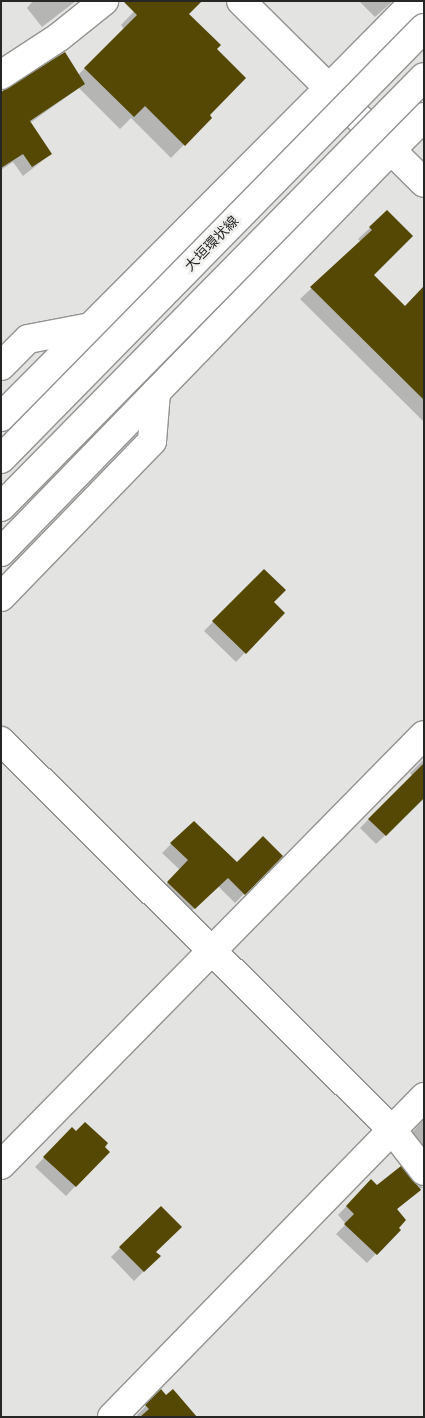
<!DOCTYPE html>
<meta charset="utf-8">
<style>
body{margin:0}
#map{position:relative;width:425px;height:1418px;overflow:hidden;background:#e3e4e1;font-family:Figtree,"Noto Sans JP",sans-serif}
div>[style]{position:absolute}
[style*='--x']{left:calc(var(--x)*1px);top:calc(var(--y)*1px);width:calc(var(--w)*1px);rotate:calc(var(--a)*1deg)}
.shadow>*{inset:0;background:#0003}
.building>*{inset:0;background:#554805}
.roads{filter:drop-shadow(1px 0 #939491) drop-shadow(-1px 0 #939491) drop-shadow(0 1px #939491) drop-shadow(0 -1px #939491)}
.minor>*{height:28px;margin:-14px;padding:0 14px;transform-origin:14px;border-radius:14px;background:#fff}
.major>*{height:28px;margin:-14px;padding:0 14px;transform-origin:14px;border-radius:14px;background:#fff}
.bridges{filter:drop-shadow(1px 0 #939491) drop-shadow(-1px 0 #939491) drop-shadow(0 1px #939491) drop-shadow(0 -1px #939491)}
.major-bridge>*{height:28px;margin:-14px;padding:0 14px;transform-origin:14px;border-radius:14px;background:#fff}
span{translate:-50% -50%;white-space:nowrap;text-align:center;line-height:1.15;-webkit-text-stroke:5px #f0f1ee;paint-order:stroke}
.street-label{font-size:14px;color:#262725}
.frame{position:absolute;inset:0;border:2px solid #262725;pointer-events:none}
</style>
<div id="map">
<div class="shadow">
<i style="clip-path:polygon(33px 1px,76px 1px,42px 27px,27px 8px)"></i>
<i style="clip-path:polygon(144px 1px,187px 14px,215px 49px,208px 115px,210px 118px,171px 158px,131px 118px,120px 129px,79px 88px,30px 123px,51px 154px,23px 176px,13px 162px,1px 170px,1px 92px,78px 75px,124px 29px,121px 25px)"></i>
<i style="clip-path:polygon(359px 1px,393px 1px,375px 17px)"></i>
<i style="clip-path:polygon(387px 212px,372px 275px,404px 308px,424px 286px,424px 422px,300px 299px,361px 242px,358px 239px)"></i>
<i style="clip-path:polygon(264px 570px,272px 602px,283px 613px,236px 662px,204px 631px)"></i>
<i style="clip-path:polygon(424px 759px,424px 799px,376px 844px,360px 828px,412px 776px,410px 773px)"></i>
<i style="clip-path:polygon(171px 844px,237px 864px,281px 856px,235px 903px,218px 886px,185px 917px,159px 892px,180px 870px,162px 853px)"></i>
<i style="clip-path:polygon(424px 1119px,424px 1174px,409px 1136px)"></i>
<i style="clip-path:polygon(72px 1129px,108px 1152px,66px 1196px,35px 1167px)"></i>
<i style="clip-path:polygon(411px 1182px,423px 1187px,396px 1210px,399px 1230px,367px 1263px,336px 1234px,346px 1224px,338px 1215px,362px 1190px)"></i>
<i style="clip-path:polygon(161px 1207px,155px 1252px,159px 1256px,134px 1281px,111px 1257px)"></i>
<i style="clip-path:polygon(161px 1391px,166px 1397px,195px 1417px,138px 1417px,137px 1415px)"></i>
</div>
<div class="building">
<i style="clip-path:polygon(123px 1px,202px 1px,189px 14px,221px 45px,217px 49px,246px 78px,210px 115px,212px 118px,185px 146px,145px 106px,134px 117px,84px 68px,137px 15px)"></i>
<i style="clip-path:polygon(65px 52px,85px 84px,30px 121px,52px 154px,32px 167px,23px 154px,1px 168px,1px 92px)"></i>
<i style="clip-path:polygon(387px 210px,413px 236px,374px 275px,405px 306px,424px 286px,424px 400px,310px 287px,372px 230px,369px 227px)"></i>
<i style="clip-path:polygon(264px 569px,286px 590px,274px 602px,285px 613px,246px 654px,212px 621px)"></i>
<i style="clip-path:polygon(424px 763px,424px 798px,386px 836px,368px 819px)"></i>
<i style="clip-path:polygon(194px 821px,237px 862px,263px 836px,283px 856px,245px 895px,228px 878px,195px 909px,167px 882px,188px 860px,170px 843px)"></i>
<i style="clip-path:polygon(85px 1122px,108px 1143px,105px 1147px,110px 1152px,76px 1187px,43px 1157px,72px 1127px,76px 1131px)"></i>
<i style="clip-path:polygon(401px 1166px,421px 1190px,397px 1209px,406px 1220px,399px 1228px,401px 1230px,377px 1255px,344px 1224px,354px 1214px,346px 1206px,371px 1179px,377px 1185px)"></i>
<i style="clip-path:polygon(161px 1206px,182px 1227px,156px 1252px,161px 1256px,144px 1272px,119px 1247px)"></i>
<i style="clip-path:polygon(161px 1389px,166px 1395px,173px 1389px,197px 1417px,140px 1417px,149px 1409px,145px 1405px)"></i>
</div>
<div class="roads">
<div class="minor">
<i style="--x:241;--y:1;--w:258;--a:44.8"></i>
<i style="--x:1;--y:75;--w:69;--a:-33.2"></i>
<i style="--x:59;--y:37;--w:58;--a:-38.7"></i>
<i style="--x:329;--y:88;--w:122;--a:-45.3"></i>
<i style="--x:390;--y:151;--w:48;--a:-45"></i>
<i style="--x:1;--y:366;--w:38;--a:-45"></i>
<i style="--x:28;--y:339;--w:64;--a:-10.8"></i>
<i style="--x:1;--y:597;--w:217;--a:-45.9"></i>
<i style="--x:152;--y:441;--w:49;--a:-85.3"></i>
<i style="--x:1;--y:741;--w:552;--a:44.85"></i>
<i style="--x:392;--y:1130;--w:52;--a:52"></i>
<i style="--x:1;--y:1165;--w:603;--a:-45.47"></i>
<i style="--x:112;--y:1417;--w:447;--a:-45.7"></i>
</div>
<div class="major">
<i style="--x:1;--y:417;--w:465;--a:-45.1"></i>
<i style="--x:1;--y:552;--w:559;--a:-45.87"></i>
</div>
</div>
<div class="bridges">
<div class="major-bridge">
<i style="--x:1;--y:459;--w:604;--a:-45.54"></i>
<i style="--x:1;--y:507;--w:603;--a:-45.47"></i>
</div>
</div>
<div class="street-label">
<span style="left:212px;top:244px;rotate:-46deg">大垣環状線</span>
</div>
<div class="frame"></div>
</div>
